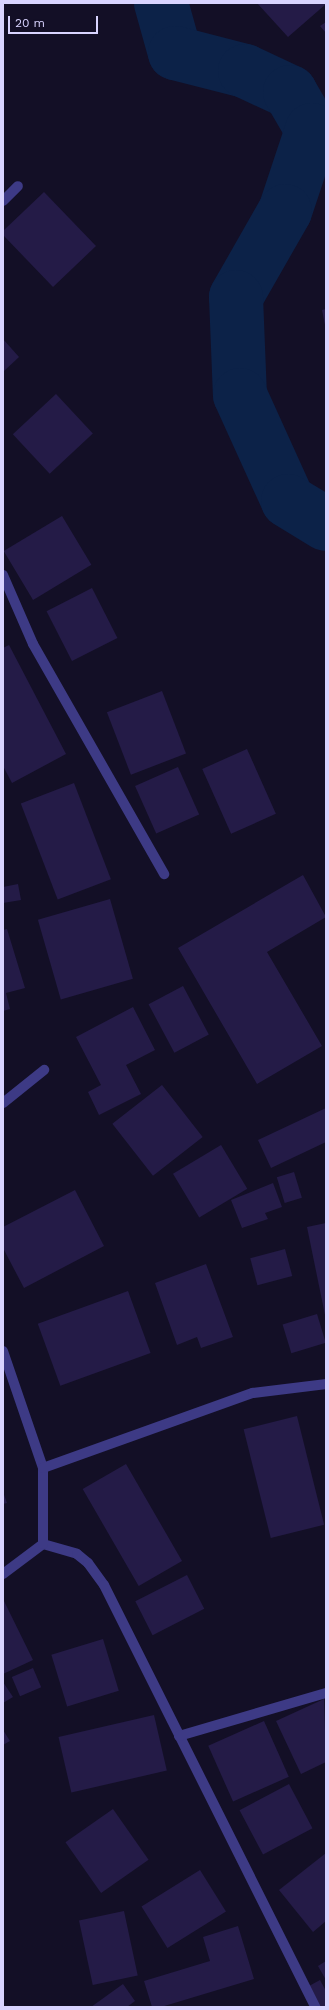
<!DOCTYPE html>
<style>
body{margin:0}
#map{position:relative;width:329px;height:2010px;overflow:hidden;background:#130f26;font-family:"Work Sans",sans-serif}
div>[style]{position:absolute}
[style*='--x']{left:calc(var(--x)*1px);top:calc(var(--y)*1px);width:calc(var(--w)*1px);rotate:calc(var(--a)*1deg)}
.river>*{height:54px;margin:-27px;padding:0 27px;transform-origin:27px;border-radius:27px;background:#0c2248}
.building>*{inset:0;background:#241b47;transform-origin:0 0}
.minor>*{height:10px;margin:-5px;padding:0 5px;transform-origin:5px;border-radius:5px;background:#3d3a85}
span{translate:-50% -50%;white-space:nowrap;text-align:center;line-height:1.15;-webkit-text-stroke:3px #130f26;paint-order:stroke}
.frame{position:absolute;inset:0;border:4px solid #d9d4ff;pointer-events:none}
.scale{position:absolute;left:8px;top:16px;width:90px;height:18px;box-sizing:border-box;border:2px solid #d9d4ff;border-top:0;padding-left:5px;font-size:12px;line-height:14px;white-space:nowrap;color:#d9d4ff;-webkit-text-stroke:3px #130f26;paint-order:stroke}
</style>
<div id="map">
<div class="river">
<i style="--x:161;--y:3;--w:52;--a:74.4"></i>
<i style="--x:175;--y:53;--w:72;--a:14.4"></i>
<i style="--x:245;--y:71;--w:50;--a:25"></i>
<i style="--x:290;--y:92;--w:44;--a:59.9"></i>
<i style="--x:312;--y:130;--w:85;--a:108.4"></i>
<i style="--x:285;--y:211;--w:99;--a:119.7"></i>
<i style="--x:236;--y:297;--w:98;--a:87.7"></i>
<i style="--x:240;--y:395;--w:116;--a:65.6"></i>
<i style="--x:288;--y:501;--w:44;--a:31.2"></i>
</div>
<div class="building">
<i style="clip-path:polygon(257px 3px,326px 3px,326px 4px,288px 37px)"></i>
<i style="clip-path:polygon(326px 22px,326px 33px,320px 26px)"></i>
<i style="clip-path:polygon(44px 192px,96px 246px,53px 287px,3px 235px,3px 231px)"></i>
<i style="clip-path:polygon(326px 309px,326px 325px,325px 325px,322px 310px)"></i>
<i style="clip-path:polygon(3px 339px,19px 357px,3px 372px)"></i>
<i style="left:56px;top:394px;width:54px;height:59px;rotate:47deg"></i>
<i style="left:62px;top:516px;width:57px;height:68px;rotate:59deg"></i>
<i style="left:92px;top:588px;width:56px;height:51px;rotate:63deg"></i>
<i style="clip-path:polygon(9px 645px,66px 754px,12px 783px,3px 766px,3px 648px)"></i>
<i style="left:162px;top:691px;width:67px;height:59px;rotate:69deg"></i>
<i style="left:247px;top:749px;width:71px;height:49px;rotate:66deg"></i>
<i style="left:178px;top:767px;width:52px;height:47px;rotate:66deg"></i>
<i style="left:74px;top:783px;width:103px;height:57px;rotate:69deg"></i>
<i style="clip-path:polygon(303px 875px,326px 917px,267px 952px,322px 1046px,257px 1084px,178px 948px)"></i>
<i style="clip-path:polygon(18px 884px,21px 900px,3px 903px,3px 887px)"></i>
<i style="left:110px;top:899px;width:83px;height:75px;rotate:74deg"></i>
<i style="clip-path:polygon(7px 929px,25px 988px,6px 993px,10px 1009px,3px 1011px,3px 930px)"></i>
<i style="left:183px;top:986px;width:55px;height:39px;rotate:62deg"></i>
<i style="clip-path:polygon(133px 1007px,155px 1050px,126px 1065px,141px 1094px,99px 1115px,88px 1092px,101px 1085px,76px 1037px)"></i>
<i style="left:162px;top:1085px;width:66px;height:63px;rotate:52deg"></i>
<i style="clip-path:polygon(326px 1108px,326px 1142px,271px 1168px,258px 1140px)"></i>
<i style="left:221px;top:1145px;width:51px;height:56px;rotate:59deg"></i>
<i style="left:294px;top:1172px;width:27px;height:18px;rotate:73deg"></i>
<i style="clip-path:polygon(273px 1183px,282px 1207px,265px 1213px,268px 1219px,242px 1228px,231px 1200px)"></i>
<i style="clip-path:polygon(75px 1190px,104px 1246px,24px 1288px,3px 1248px,3px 1227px)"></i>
<i style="clip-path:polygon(326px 1223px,326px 1315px,325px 1315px,307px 1227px)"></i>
<i style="left:285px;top:1249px;width:28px;height:36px;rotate:75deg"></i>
<i style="clip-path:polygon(206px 1264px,233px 1337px,201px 1348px,197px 1337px,177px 1345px,155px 1283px)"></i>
<i style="left:128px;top:1291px;width:66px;height:96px;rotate:70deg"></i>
<i style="left:317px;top:1314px;width:30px;height:36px;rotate:73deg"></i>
<i style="left:297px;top:1416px;width:112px;height:55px;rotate:76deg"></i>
<i style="left:126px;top:1464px;width:112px;height:50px;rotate:60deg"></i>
<i style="clip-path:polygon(3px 1492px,7px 1503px,3px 1504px)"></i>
<i style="left:187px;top:1575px;width:38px;height:58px;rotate:63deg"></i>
<i style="clip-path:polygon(3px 1599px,33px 1660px,3px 1674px)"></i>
<i style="left:103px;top:1639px;width:54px;height:54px;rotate:73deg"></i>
<i style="left:33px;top:1668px;width:21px;height:23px;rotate:67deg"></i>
<i style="clip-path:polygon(3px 1682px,13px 1697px,3px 1703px)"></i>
<i style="clip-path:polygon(324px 1699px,326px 1762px,301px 1774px,276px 1721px)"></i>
<i style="left:154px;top:1715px;width:57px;height:98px;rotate:77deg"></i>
<i style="left:264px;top:1721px;width:61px;height:61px;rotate:66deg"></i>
<i style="clip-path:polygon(3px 1730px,10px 1741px,3px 1745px)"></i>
<i style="left:289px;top:1784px;width:50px;height:56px;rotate:62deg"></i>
<i style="left:113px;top:1809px;width:62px;height:58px;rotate:55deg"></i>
<i style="clip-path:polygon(326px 1853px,326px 1921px,313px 1932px,279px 1890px)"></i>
<i style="left:200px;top:1870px;width:49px;height:69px;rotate:58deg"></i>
<i style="left:124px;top:1911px;width:66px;height:46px;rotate:78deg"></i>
<i style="clip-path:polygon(238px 1926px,254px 1979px,161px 2007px,152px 2007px,144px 1981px,210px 1961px,203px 1937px)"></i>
<i style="clip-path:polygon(326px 1961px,326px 1980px,318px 1966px)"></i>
<i style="clip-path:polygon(320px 1980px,326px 1991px,326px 2007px,320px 2007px,309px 1986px)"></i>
<i style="clip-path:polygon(123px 1984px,135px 2001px,127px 2007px,91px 2007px)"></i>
</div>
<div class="minor">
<i style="--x:3;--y:201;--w:21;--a:-45"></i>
<i style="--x:3;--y:575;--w:75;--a:66.5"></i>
<i style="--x:33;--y:644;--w:265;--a:60.3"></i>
<i style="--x:3;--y:1103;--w:53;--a:-38.8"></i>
<i style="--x:3;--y:1351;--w:124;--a:71.1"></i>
<i style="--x:43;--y:1544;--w:35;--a:16"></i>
<i style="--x:77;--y:1554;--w:14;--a:39"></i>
<i style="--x:88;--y:1563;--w:27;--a:54"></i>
<i style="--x:104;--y:1585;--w:472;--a:63.4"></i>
<i style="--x:3;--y:1574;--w:50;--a:-36.9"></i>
<i style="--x:43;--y:1544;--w:76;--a:-90"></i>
<i style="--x:43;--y:1468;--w:223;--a:-19.7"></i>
<i style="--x:253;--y:1393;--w:74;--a:-7"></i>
<i style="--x:179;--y:1736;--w:153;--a:-16.3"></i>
</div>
<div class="frame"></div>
<div class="scale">20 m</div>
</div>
